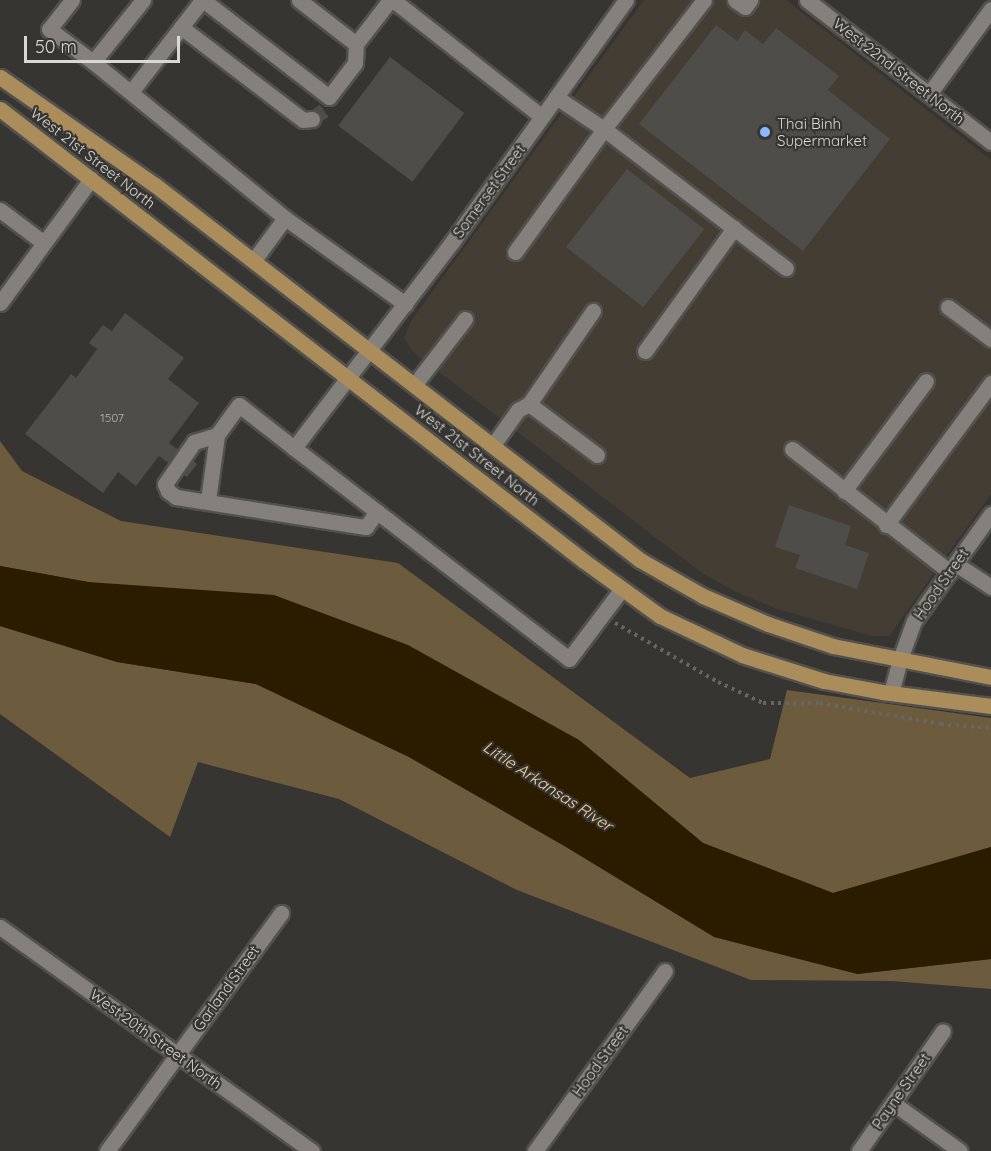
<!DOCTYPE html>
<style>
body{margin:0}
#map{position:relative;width:991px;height:1151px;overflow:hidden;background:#373531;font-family:Quicksand,sans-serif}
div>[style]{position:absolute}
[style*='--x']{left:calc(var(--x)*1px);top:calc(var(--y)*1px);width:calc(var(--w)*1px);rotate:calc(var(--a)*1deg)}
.built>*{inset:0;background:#433d34}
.green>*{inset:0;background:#6d5b3e}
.water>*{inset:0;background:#2b1c00}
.building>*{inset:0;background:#4f4d49;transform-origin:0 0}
.minor-tunnel>*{height:15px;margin-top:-7.5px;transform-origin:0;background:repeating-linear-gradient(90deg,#4f4d4a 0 15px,transparent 0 23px)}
.path>*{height:4px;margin-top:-2px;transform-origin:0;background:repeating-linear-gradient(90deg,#686662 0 3px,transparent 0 7.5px)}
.roads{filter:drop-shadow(2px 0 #52514e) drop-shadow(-2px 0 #52514e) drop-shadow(0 2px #52514e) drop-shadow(0 -2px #52514e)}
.minor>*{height:15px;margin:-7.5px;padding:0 7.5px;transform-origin:7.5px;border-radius:7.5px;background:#84817d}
.major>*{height:15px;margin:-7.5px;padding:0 7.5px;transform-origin:7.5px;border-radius:7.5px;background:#aa8d5a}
.dots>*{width:16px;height:16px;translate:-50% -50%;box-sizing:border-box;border:3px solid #373531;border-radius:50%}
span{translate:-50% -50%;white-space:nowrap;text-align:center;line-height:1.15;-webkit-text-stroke:4.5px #373531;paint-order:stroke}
.number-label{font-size:12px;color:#b6b5b2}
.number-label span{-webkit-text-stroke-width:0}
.street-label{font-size:15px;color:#d9d8d5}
.poi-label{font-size:15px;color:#d9d8d5}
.left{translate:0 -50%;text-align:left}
.water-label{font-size:16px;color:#f8d6a0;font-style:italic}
.scale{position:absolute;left:24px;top:36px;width:156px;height:27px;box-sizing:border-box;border:3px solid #d9d8d5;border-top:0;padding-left:8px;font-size:18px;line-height:21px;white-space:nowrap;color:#d9d8d5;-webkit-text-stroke:4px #373531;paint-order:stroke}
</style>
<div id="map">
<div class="built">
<i style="clip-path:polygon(644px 0,786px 0,991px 160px,991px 494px,889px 636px,872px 636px,777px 609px,736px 592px,702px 573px,413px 352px,404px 338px,411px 321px)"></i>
</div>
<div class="green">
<i style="clip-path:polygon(0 441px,22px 471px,121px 521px,398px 563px,690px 778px,770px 759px,787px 690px,991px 718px,991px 847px,833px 893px,703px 843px,579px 740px,88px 582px,0 566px)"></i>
<i style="clip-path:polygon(0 626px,117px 662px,256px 684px,409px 757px,561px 844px,857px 974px,991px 959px,991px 989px,892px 981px,751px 980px,517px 890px,339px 799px,198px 762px,170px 837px,0 714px)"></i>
</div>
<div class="water">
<i style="clip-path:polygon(0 566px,88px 582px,274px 595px,408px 645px,579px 740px,703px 843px,833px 893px,991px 847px,991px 959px,857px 974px,714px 937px,561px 844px,409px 757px,256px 684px,117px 662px,0 626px)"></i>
</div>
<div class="building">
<i style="clip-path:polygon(716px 25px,737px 41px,745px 30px,763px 44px,776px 28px,839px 76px,828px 90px,890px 139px,803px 251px,639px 124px)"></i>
<i style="left:390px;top:57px;width:93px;height:86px;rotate:37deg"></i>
<i style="left:627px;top:169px;width:98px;height:99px;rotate:38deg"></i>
<i style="clip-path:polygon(125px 313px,184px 358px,168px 379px,199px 403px,169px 443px,197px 464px,187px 477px,159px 456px,136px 486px,118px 472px,103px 493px,25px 434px,71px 374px,76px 378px,97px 349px,89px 343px,103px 325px,112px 331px)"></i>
<i style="clip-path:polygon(789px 505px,851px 526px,845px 545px,869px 553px,857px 589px,795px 568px,800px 555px,775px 547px)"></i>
</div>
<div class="minor-tunnel">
<i style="--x:312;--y:119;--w:17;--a:-36"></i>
</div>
<div class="path">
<i style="--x:615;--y:623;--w:119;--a:29.8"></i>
<i style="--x:718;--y:682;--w:50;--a:25"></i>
<i style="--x:763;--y:703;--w:57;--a:0"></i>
<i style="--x:820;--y:703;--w:123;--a:9.8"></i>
<i style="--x:941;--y:724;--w:50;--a:4.6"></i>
</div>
<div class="roads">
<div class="minor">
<i style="--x:72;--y:0;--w:37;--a:128"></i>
<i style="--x:49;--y:29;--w:55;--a:36.9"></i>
<i style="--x:93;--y:62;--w:80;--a:-51.1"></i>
<i style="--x:203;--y:0;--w:159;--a:37.6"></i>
<i style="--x:329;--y:97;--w:43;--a:-52.6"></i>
<i style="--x:355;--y:63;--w:19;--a:-87"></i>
<i style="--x:299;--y:0;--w:72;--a:37.7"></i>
<i style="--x:356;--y:44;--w:56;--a:-52.3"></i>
<i style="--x:393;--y:0;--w:189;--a:38.1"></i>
<i style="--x:735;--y:0;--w:12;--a:35"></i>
<i style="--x:745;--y:7;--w:9;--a:-54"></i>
<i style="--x:807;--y:0;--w:232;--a:37.7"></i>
<i style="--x:181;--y:27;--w:153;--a:37.3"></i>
<i style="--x:303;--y:120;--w:9;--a:-6"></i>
<i style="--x:93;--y:62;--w:247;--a:39.1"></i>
<i style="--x:285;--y:218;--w:148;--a:35.6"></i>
<i style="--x:131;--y:92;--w:116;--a:-52.3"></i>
<i style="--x:929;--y:94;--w:105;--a:-53.9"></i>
<i style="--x:556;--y:97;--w:58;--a:33.7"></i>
<i style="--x:604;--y:129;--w:163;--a:-52.2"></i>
<i style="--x:0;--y:210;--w:55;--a:36.9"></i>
<i style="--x:515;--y:252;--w:152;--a:-54.1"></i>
<i style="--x:604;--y:129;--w:229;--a:37.4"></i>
<i style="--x:254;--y:260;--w:52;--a:-53.6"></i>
<i style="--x:0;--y:303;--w:154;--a:-53.7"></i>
<i style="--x:948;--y:307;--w:54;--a:36.7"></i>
<i style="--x:645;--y:351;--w:152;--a:-54.1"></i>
<i style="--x:415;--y:384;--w:82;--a:-52.4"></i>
<i style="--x:529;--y:404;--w:113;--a:-55.5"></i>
<i style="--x:217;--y:435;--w:24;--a:163"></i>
<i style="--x:194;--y:442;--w:51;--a:124.6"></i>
<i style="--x:165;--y:484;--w:8;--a:67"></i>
<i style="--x:168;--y:491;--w:10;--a:37"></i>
<i style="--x:176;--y:497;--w:192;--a:9"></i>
<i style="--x:366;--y:527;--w:19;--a:-55"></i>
<i style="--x:493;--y:445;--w:43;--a:-54.5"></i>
<i style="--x:518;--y:410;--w:13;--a:-29"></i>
<i style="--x:529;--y:404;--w:85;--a:36.9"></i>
<i style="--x:792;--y:449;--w:200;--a:37.9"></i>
<i style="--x:844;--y:491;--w:137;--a:-53.3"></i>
<i style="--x:208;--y:500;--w:66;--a:-82.1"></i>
<i style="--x:217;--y:435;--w:37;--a:-54"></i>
<i style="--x:239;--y:405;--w:70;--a:38"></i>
<i style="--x:886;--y:525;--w:177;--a:-53.5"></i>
<i style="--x:956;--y:564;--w:42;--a:33.3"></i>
<i style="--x:621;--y:590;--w:86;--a:127"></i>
<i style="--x:569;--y:659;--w:347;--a:-142.5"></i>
<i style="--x:294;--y:448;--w:260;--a:-52.5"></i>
<i style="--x:452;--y:242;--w:298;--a:-54.3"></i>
<i style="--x:891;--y:693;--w:35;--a:-75"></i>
<i style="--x:900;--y:659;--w:40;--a:-69.8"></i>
<i style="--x:914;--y:621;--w:132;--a:-54.3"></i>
<i style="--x:0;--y:927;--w:384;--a:35.7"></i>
<i style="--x:893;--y:1103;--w:82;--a:35.6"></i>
<i style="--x:107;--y:1151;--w:295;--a:-53.8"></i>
<i style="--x:535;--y:1151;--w:222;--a:-54.2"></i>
<i style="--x:859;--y:1151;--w:146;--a:-55"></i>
</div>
<div class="major">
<i style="--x:0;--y:77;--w:189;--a:34.9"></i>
<i style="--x:155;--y:185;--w:613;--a:37.71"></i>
<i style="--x:640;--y:560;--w:73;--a:29.7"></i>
<i style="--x:703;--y:596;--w:71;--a:23.3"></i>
<i style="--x:768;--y:624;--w:69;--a:18.7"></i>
<i style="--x:833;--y:646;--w:161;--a:11.1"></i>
<i style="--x:0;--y:109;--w:738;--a:37.74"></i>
<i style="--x:584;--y:561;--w:94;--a:35.9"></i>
<i style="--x:660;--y:616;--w:91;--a:25.4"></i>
<i style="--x:742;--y:655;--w:86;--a:17.6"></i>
<i style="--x:824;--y:681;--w:59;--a:10.7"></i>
<i style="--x:882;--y:692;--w:110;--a:7.3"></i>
</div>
</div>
<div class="dots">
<i style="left:765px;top:132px;background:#8eb8fd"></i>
</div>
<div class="number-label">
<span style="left:112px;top:418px">1507</span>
</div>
<div class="street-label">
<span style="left:899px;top:71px;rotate:38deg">West 22nd Street North</span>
<span style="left:93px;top:158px;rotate:38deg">West 21st Street North</span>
<span style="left:489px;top:191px;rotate:-54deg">Somerset Street</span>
<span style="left:477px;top:455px;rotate:38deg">West 21st Street North</span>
<span style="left:941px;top:584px;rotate:-55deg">Hood Street</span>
<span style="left:226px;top:988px;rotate:-54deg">Garland Street</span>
<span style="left:156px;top:1039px;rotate:36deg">West 20th Street North</span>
<span style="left:600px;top:1061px;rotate:-54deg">Hood Street</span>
<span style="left:901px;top:1091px;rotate:-55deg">Payne Street</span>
</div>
<div class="poi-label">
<span class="left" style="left:777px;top:132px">Thai Binh<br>Supermarket</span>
</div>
<div class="water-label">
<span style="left:548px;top:786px;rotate:33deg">Little Arkansas River</span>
</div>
<div class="scale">50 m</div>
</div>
